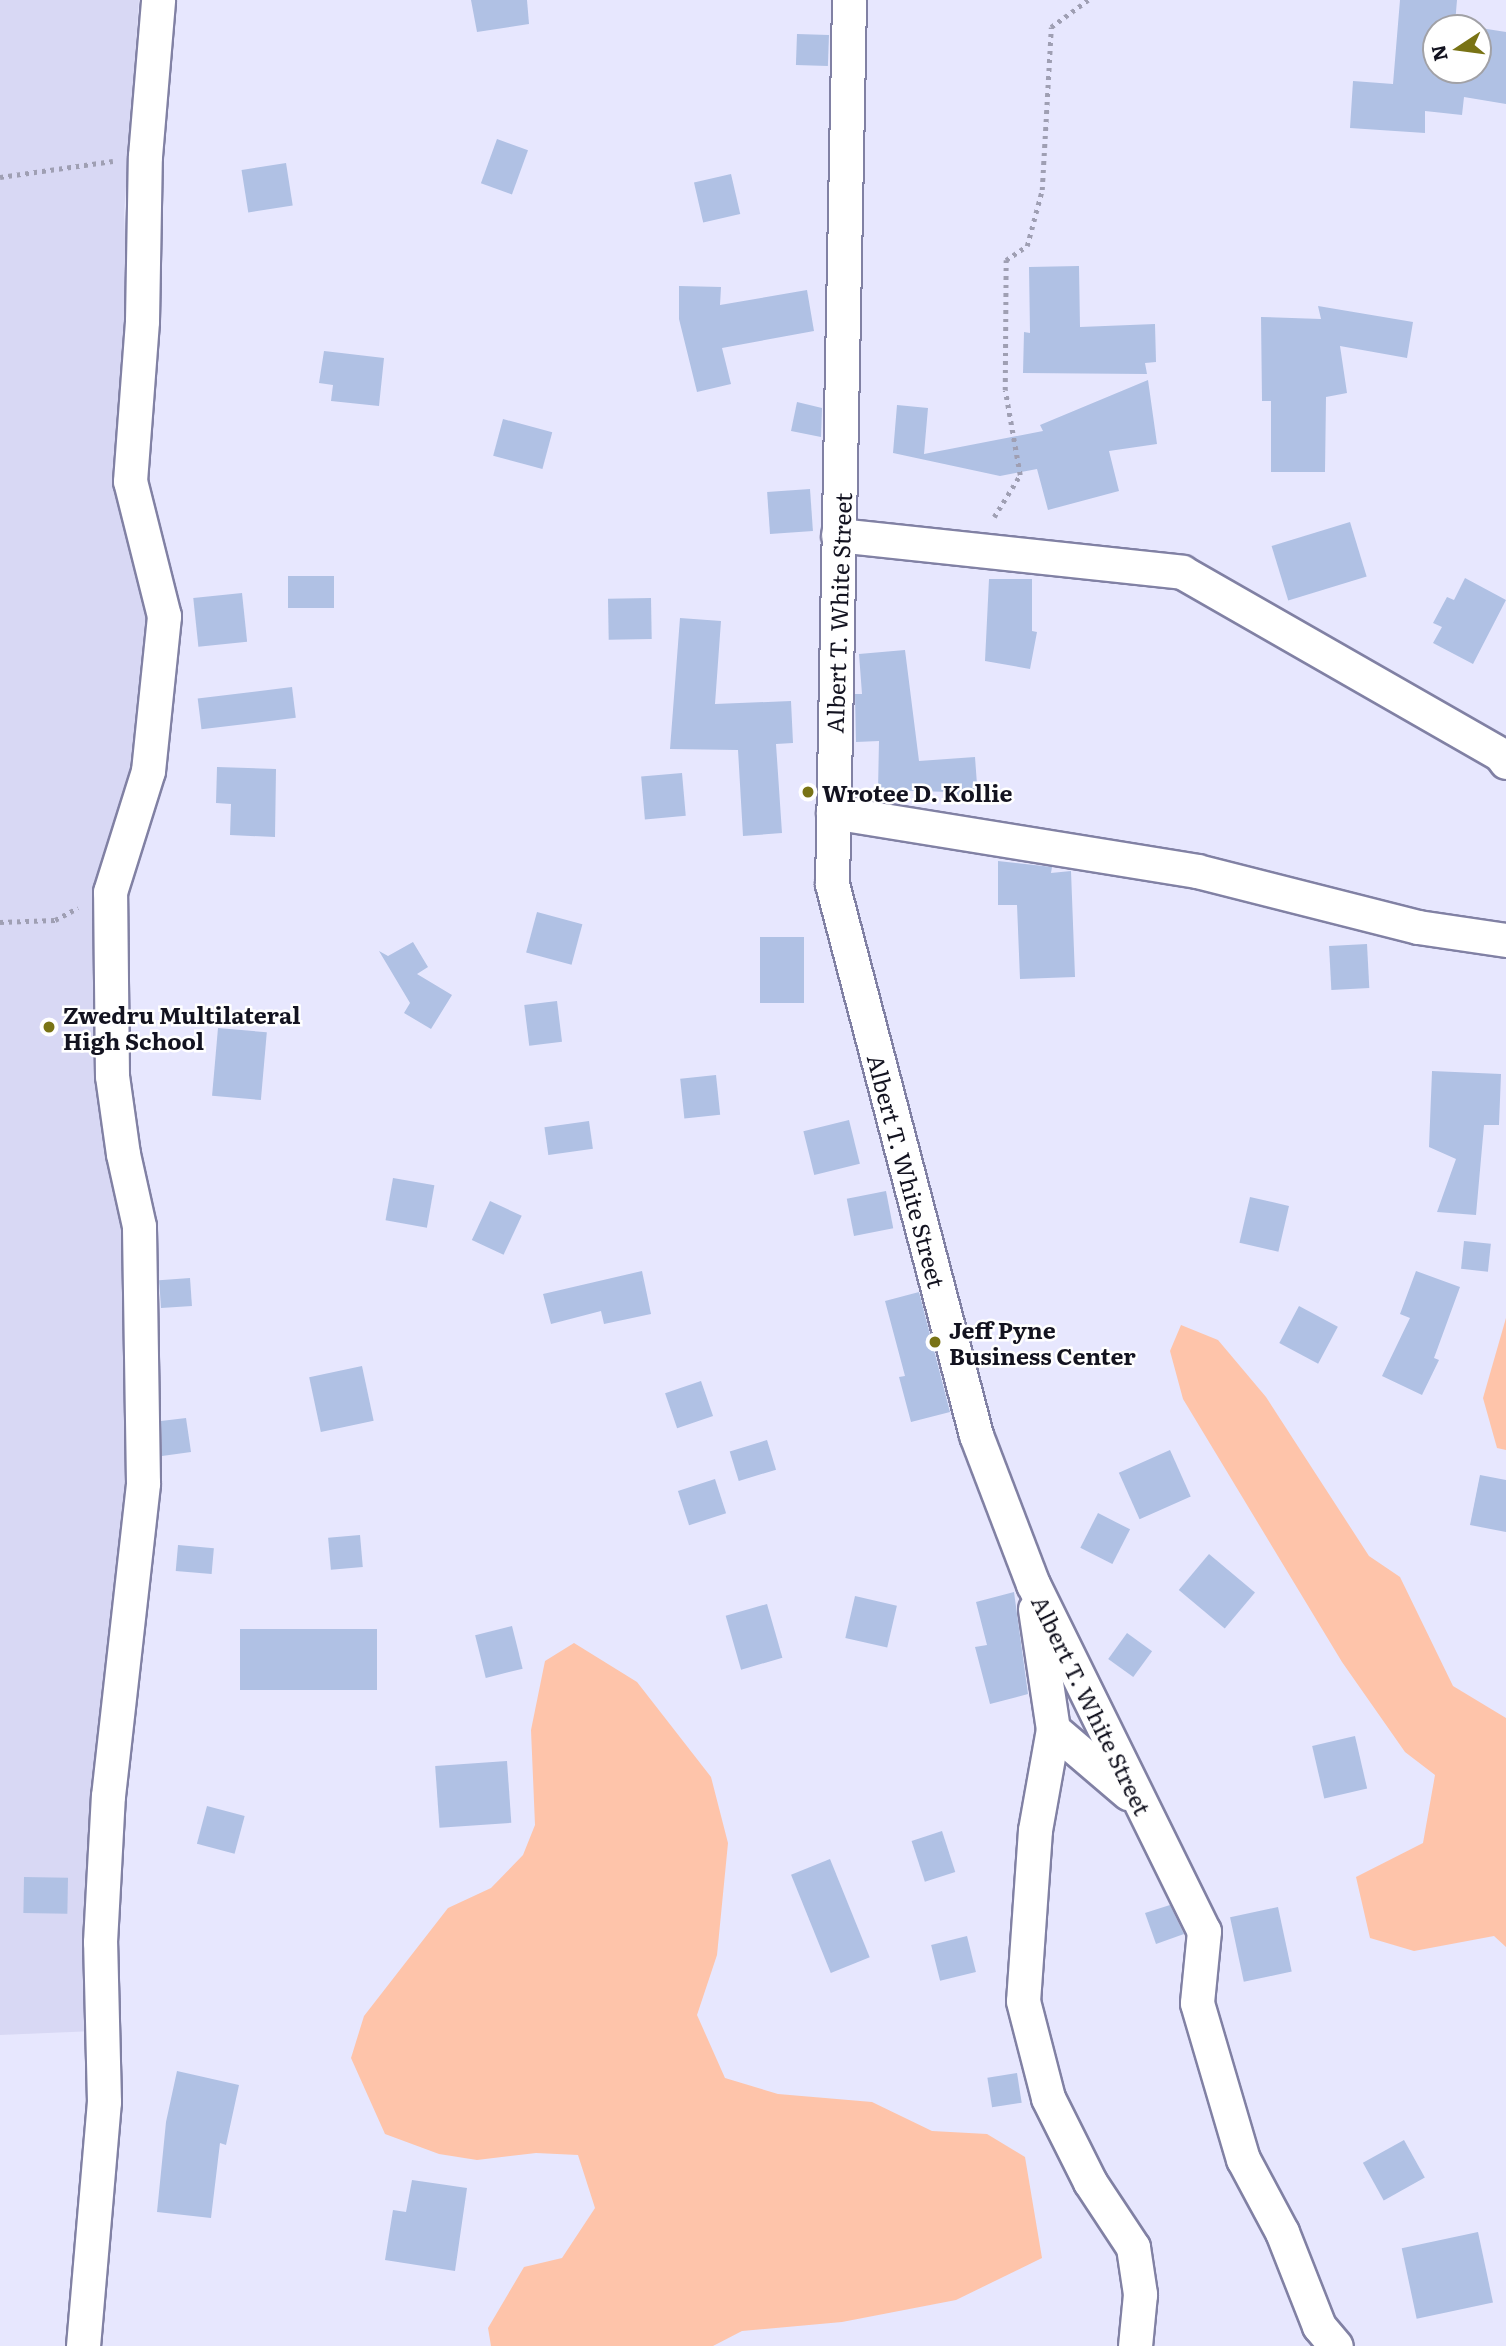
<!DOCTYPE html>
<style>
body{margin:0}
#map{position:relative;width:1506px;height:2346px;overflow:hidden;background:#e7e7fe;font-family:Literata,serif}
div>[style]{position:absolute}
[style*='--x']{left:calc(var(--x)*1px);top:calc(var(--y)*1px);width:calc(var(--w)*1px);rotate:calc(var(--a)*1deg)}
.built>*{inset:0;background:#d8d8f4}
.green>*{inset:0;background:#fec4aa}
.building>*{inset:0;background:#b0c1e4;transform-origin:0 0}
.path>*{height:4.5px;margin-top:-2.25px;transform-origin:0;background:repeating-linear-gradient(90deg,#9f9fb3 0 3.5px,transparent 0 8.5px)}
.roads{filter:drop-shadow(2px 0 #8181a4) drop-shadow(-2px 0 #8181a4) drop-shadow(0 2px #8181a4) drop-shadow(0 -2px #8181a4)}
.minor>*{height:33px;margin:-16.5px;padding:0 16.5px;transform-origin:16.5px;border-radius:16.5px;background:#fff}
.dots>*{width:19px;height:19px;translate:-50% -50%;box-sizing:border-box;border:4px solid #fff;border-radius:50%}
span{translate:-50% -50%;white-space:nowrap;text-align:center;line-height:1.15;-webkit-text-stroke:5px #fff;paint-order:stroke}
.street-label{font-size:23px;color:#131320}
.poi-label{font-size:23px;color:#131320;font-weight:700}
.left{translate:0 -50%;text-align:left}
.north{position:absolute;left:1422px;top:14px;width:70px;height:70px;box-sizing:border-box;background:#fff;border:2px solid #a1a1a6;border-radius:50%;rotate:257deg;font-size:19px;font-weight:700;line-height:28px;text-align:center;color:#131320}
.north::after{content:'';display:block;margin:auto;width:24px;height:32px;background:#797315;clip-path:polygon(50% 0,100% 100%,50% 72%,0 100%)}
</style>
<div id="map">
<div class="built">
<i style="clip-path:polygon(0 0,139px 0,124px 215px,140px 586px,150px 632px,138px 744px,114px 844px,131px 1473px,95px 2031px,0 2035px)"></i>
</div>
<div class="green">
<i style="clip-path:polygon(1506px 1318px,1506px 1450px,1497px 1448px,1483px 1398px)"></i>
<i style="clip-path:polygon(1181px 1325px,1218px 1340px,1266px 1397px,1369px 1556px,1400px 1577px,1453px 1686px,1506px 1718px,1506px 1947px,1494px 1936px,1414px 1951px,1370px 1938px,1356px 1877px,1423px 1843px,1435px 1775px,1405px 1752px,1342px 1662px,1183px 1399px,1170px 1351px)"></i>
<i style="clip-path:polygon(574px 1643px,637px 1682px,711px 1777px,728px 1843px,717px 1955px,697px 2015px,725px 2078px,778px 2094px,872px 2102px,932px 2131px,987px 2134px,1025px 2157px,1042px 2258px,956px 2300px,842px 2322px,742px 2331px,713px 2346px,491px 2346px,488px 2328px,524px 2267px,562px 2258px,595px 2208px,578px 2155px,536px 2153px,477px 2160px,439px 2154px,385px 2134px,351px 2058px,364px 2016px,448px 1908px,491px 1888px,523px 1855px,535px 1825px,531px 1730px,545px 1661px)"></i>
</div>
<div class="building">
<i style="clip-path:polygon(471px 0,527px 0,529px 24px,477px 32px)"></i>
<i style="clip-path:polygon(evenodd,1400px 0,1457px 0,1455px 24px,1506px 32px,1506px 104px,1464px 97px,1462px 115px,1425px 111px,1425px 133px,1350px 128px,1353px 81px,1393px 84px,1400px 0,1436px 28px,1478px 28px,1478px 70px,1436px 70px,1436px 28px)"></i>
<i style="left:797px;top:34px;width:32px;height:31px;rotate:2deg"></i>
<i style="left:497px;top:139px;width:33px;height:47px;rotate:20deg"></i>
<i style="left:286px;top:163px;width:43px;height:45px;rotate:81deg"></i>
<i style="left:731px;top:174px;width:41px;height:38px;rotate:77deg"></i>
<i style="clip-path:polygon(1079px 266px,1080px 327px,1155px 324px,1156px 362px,1145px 363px,1147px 374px,1023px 373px,1024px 332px,1030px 333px,1029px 267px)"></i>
<i style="clip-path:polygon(679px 286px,721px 287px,720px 305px,807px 290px,814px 331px,722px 348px,731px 384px,697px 392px,679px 319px)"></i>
<i style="clip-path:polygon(1318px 306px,1413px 322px,1407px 358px,1340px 346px,1347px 393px,1326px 397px,1325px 472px,1271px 472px,1271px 401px,1262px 401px,1261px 317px,1321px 319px)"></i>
<i style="clip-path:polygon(324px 351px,384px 358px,379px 406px,331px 401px,333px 385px,319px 383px)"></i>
<i style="clip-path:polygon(1148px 380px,1157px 444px,1109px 451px,1119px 491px,1048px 510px,1037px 469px,1000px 476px,893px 453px,897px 405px,928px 408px,924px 454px,1043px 431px,1040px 425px)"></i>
<i style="clip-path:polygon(797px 402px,822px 408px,821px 437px,791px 431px)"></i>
<i style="left:503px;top:419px;width:51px;height:38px;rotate:15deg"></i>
<i style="left:810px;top:489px;width:42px;height:43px;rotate:86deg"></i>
<i style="left:1350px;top:522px;width:57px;height:82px;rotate:73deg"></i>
<i style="left:288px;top:576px;width:46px;height:32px"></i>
<i style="clip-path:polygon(1465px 578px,1506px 600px,1473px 664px,1433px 643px,1442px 627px,1433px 623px,1447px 597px,1454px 600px)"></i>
<i style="clip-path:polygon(989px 579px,1032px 579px,1032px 631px,1037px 632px,1030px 669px,985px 661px)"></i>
<i style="left:242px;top:593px;width:49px;height:49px;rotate:84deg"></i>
<i style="left:651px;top:598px;width:41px;height:43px;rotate:89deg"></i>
<i style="clip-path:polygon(680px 618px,721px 621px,715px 704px,791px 701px,793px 743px,776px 744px,782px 833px,743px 836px,738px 750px,670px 749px)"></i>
<i style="clip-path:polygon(905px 650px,919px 761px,975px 757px,978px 798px,951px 800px,951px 792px,878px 790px,879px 741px,856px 742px,855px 694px,862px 694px,859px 654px)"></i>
<i style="left:292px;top:687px;width:31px;height:95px;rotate:83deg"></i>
<i style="clip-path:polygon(217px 767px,276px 769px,275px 837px,230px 835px,231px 804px,216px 803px)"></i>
<i style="left:682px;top:773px;width:43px;height:41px;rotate:85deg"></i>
<i style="clip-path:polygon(998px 861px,1052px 867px,1051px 873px,1071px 871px,1075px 977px,1020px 979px,1017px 905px,998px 905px)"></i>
<i style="left:537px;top:912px;width:47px;height:42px;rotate:15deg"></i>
<i style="left:760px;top:937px;width:44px;height:66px"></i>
<i style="clip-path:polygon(413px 942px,428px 967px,417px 974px,452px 995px,431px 1029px,404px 1013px,410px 1003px,379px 951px,388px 956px)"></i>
<i style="left:1367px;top:944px;width:44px;height:38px;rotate:87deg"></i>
<i style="left:557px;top:1001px;width:41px;height:33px;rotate:83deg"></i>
<i style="left:218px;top:1028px;width:49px;height:68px;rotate:5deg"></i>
<i style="clip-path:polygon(1432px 1071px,1501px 1074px,1499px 1125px,1484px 1125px,1476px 1215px,1437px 1212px,1456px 1159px,1429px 1147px)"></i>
<i style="left:716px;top:1075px;width:40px;height:36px;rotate:84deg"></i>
<i style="left:849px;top:1120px;width:45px;height:47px;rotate:76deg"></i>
<i style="left:589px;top:1121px;width:28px;height:45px;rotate:82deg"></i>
<i style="left:393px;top:1178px;width:42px;height:43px;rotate:10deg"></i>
<i style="left:886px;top:1191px;width:38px;height:40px;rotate:79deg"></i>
<i style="left:1250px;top:1197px;width:40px;height:47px;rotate:13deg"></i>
<i style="left:490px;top:1201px;width:35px;height:43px;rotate:25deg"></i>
<i style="left:1464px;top:1241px;width:27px;height:28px;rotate:6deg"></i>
<i style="clip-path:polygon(642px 1271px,651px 1314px,604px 1324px,601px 1311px,551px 1324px,543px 1294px)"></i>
<i style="clip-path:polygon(1416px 1271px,1460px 1287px,1434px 1358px,1439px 1360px,1422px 1395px,1382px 1376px,1410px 1318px,1400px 1314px)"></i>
<i style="left:190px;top:1278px;width:28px;height:31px;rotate:86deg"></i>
<i style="clip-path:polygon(919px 1292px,950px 1412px,911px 1422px,899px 1377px,905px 1376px,885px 1301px)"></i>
<i style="left:1299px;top:1306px;width:44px;height:42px;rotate:28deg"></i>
<i style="left:362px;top:1366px;width:56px;height:54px;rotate:78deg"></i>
<i style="left:701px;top:1381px;width:37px;height:38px;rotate:71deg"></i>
<i style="clip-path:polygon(186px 1418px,191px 1452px,162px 1456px,161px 1421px)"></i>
<i style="left:767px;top:1440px;width:31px;height:39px;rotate:73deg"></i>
<i style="left:1170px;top:1450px;width:51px;height:56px;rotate:66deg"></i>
<i style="clip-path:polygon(1480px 1475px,1506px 1480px,1506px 1532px,1470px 1525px)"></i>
<i style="left:715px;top:1479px;width:36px;height:39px;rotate:72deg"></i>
<i style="left:1098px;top:1513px;width:36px;height:39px;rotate:27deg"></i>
<i style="left:360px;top:1535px;width:32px;height:32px;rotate:85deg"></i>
<i style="left:178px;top:1545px;width:36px;height:26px;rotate:5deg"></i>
<i style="left:1209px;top:1554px;width:60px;height:47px;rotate:40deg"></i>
<i style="clip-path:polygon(1014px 1592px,1028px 1694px,990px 1704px,975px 1647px,987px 1645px,976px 1602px)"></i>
<i style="left:855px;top:1596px;width:43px;height:43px;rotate:13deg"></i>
<i style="left:767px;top:1604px;width:56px;height:43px;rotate:74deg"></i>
<i style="left:512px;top:1626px;width:44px;height:38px;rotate:76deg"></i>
<i style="left:240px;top:1629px;width:137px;height:61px"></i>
<i style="left:1127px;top:1633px;width:31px;height:32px;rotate:36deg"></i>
<i style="left:1355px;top:1736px;width:54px;height:44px;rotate:77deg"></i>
<i style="left:507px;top:1761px;width:62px;height:72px;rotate:86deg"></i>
<i style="left:207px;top:1806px;width:39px;height:39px;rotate:15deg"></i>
<i style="left:942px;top:1831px;width:43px;height:32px;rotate:72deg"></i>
<i style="left:830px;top:1859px;width:106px;height:42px;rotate:68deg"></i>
<i style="left:24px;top:1877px;width:44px;height:36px;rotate:1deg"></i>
<i style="clip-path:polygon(1170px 1905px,1184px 1934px,1156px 1944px,1145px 1913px)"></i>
<i style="left:1278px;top:1907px;width:66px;height:49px;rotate:78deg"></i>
<i style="left:967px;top:1936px;width:37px;height:37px;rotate:76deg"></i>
<i style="clip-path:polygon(177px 2071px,239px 2085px,226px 2145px,220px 2143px,211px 2218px,157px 2212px,166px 2122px)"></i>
<i style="left:1017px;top:2073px;width:30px;height:30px;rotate:81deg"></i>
<i style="left:1404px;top:2140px;width:43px;height:47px;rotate:61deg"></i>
<i style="clip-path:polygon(412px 2180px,467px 2188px,455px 2271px,385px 2260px,393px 2210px,406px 2212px)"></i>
<i style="left:1478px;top:2232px;width:72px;height:78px;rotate:78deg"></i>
</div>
<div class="path">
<i style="--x:0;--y:177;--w:114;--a:-8.1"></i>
<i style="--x:994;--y:517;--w:49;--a:-58.2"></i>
<i style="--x:1020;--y:475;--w:86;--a:-100"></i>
<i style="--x:1005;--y:390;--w:130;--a:-89.6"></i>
<i style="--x:1006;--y:260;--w:25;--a:-34"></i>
<i style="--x:1027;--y:246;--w:58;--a:-75"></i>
<i style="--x:1042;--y:190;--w:163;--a:-86.8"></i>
<i style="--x:1051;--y:27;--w:46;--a:-36.1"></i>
<i style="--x:0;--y:922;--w:55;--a:-2.1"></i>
<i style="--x:55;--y:920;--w:26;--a:-28"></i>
</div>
<div class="roads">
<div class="minor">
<i style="--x:849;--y:0;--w:884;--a:91.1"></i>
<i style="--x:832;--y:884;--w:570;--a:75.35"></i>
<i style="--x:976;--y:1435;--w:160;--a:69.1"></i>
<i style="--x:1033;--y:1584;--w:387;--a:63.8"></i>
<i style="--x:1204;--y:1931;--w:72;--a:95.6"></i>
<i style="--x:1197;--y:2003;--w:163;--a:73.6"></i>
<i style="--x:1243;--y:2159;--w:83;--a:61.9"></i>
<i style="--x:1282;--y:2232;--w:101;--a:68.5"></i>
<i style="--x:1319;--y:2326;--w:26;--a:50"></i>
<i style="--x:838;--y:535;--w:346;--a:6.1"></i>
<i style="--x:1182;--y:572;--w:366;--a:29.8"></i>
<i style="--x:1500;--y:754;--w:10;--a:53"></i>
<i style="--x:833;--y:812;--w:369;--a:9.2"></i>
<i style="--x:1197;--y:871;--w:228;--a:14.2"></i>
<i style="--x:1418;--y:927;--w:89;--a:8.4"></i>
<i style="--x:1035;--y:1609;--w:121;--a:81.5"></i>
<i style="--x:1053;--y:1729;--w:103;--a:100.1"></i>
<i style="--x:1035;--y:1830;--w:171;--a:94"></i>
<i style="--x:1023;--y:2001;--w:100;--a:75.5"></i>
<i style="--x:1048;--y:2098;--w:94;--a:63.4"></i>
<i style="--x:1090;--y:2182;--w:78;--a:56.5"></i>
<i style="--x:1133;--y:2247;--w:48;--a:81.5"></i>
<i style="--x:1140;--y:2294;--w:52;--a:95.5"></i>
<i style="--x:1053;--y:1729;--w:99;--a:40.5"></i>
<i style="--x:83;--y:2346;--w:245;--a:-85.1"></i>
<i style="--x:104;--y:2102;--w:160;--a:-91.4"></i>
<i style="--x:100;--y:1942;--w:146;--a:-86.9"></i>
<i style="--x:108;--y:1796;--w:315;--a:-83.6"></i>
<i style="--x:143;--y:1483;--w:257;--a:-90.9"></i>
<i style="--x:139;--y:1226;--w:74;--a:-102.5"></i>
<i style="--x:123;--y:1154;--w:79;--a:-98"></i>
<i style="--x:112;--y:1076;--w:184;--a:-90.6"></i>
<i style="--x:110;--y:892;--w:127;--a:-72.6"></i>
<i style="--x:148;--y:771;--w:156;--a:-84.1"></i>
<i style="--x:164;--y:616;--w:139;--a:-104.1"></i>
<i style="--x:130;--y:481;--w:160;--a:-85.7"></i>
<i style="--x:142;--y:321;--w:165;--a:-89"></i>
<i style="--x:145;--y:156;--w:157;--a:-85.2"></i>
</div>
</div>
<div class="dots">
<i style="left:808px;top:792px;background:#797315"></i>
<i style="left:49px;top:1027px;background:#797315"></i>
<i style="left:935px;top:1342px;background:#797315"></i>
</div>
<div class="street-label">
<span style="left:838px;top:613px;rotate:-88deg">Albert T. White Street</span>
<span style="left:907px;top:1171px;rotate:75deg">Albert T. White Street</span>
<span style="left:1092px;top:1705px;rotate:64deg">Albert T. White Street</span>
</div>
<div class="poi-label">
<span class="left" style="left:822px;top:792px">Wrotee D. Kollie</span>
<span class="left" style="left:63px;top:1027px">Zwedru Multilateral<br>High School</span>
<span class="left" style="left:949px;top:1342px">Jeff Pyne<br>Business Center</span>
</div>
<div class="north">N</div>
</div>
